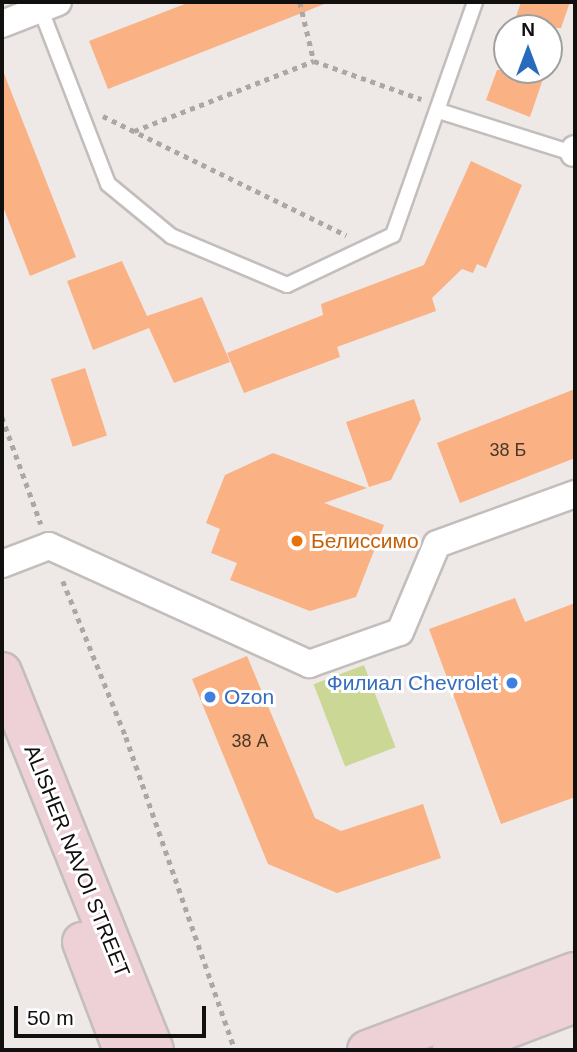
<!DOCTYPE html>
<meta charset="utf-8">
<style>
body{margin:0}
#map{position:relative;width:577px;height:1052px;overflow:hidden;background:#eee9e7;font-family:Arial,sans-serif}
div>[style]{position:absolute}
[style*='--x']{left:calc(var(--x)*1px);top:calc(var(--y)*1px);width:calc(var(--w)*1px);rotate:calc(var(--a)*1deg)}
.green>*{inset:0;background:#cbd795;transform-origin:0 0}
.building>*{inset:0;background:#fab183;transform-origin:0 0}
.path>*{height:4.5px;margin-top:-2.25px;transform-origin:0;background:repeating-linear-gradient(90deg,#aba7a5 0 5px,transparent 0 10px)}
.roads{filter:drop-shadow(2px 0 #c3bebc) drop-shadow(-2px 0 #c3bebc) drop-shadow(0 2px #c3bebc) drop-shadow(0 -2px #c3bebc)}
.lane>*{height:14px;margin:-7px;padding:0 7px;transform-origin:7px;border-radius:7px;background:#fff}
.street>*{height:26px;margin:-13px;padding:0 13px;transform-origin:13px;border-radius:13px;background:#fff}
.secondary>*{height:38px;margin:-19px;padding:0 19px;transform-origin:19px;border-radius:19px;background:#eed0d7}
.dots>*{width:19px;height:19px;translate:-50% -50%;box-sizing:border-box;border:4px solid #fff;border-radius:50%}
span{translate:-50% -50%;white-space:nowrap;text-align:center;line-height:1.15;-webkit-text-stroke:6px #fff;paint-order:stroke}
.number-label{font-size:18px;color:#4b382c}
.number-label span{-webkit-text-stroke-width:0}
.food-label{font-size:21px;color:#c56008}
.left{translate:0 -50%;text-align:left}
.shop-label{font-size:21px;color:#366cbe}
.right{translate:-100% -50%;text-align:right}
.street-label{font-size:21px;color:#11100f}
.frame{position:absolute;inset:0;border:4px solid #11100f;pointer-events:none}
.north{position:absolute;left:493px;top:14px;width:70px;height:70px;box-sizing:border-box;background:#fff;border:2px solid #a09f9f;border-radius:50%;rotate:0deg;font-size:19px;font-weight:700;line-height:28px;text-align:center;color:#11100f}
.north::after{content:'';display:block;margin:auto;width:24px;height:32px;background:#276bbc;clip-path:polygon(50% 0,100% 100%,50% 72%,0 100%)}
.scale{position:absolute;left:14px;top:1006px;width:192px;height:32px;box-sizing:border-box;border:4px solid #11100f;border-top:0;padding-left:9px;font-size:21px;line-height:24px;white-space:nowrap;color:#11100f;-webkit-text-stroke:5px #fff;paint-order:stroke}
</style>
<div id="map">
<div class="green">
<i style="left:364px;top:665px;width:88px;height:54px;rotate:69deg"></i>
</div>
<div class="building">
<i style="clip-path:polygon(190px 2px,327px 2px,327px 3px,108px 89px,89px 41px)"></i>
<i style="clip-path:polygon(521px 2px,570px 2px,561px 28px,512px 28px)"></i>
<i style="clip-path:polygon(497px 70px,546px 70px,530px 117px,486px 100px)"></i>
<i style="clip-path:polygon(3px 71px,76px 257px,30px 276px,2px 204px)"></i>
<i style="clip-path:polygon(471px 161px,522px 185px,486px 268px,477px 264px,473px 273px,462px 269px,432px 298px,436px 311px,337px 347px,340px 357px,244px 393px,227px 353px,323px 315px,321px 304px,424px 265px)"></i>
<i style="clip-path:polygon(122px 261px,147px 316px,202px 297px,230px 362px,174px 383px,149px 328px,93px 350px,67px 281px)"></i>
<i style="left:85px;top:368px;width:71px;height:36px;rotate:72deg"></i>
<i style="clip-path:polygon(575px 389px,575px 458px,460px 503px,437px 443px)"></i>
<i style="clip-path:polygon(414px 399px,421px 419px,391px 480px,369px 487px,346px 422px)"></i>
<i style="clip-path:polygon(273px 453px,367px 488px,324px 503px,384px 525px,356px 597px,310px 611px,230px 580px,237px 563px,211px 553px,220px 529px,206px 523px,225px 475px)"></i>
<i style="clip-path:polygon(515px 598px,525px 622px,575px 603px,575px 797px,501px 824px,429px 629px)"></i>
<i style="clip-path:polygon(247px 656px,315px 818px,341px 831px,423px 804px,441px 858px,337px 893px,268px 864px,192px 679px)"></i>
</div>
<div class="path">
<i style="--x:300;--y:2;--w:61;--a:76.7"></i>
<i style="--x:103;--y:116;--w:271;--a:26.1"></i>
<i style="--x:134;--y:131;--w:193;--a:-21.3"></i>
<i style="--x:314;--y:61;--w:114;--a:19.6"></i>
<i style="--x:2;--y:417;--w:114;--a:70"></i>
<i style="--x:63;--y:581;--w:168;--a:68"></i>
<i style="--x:126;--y:737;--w:331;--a:70.8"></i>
</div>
<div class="roads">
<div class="lane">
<i style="--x:39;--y:5;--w:192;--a:68.9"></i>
<i style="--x:108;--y:184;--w:82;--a:39.5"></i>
<i style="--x:171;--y:236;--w:126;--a:22.9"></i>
<i style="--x:287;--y:285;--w:117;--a:-25.3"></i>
<i style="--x:393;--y:235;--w:247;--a:-70.6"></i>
<i style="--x:439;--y:111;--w:143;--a:17.5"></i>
</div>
<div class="street">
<i style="--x:2;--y:24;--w:60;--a:-21.4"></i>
<i style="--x:574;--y:153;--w:4;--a:-76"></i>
<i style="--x:2;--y:564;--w:50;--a:-21"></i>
<i style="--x:49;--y:546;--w:286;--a:24.4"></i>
<i style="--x:309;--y:664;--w:96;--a:-19.4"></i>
<i style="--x:400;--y:632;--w:95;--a:-67.2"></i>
<i style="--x:437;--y:544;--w:147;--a:-19.9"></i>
</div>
<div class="secondary">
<i style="--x:2;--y:672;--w:407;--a:68.1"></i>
<i style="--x:82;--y:942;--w:116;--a:69.2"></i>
<i style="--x:367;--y:1050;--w:222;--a:-20.6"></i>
<i style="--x:452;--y:1050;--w:132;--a:-20.9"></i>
</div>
</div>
<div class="dots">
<i style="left:297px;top:541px;background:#e8710a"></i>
<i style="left:512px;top:683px;background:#3f7fe0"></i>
<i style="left:210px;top:697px;background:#3f7fe0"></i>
</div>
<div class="number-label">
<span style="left:508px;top:450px">38 Б</span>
<span style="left:250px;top:741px">38 А</span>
</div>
<div class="food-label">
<span class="left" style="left:311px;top:541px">Белиссимо</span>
</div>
<div class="shop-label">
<span class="right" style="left:498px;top:683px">Филиал Chevrolet</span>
<span class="left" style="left:224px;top:697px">Ozon</span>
</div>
<div class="street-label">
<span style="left:77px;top:861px;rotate:68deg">ALISHER NAVOI STREET</span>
</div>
<div class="frame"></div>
<div class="north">N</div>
<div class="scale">50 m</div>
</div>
